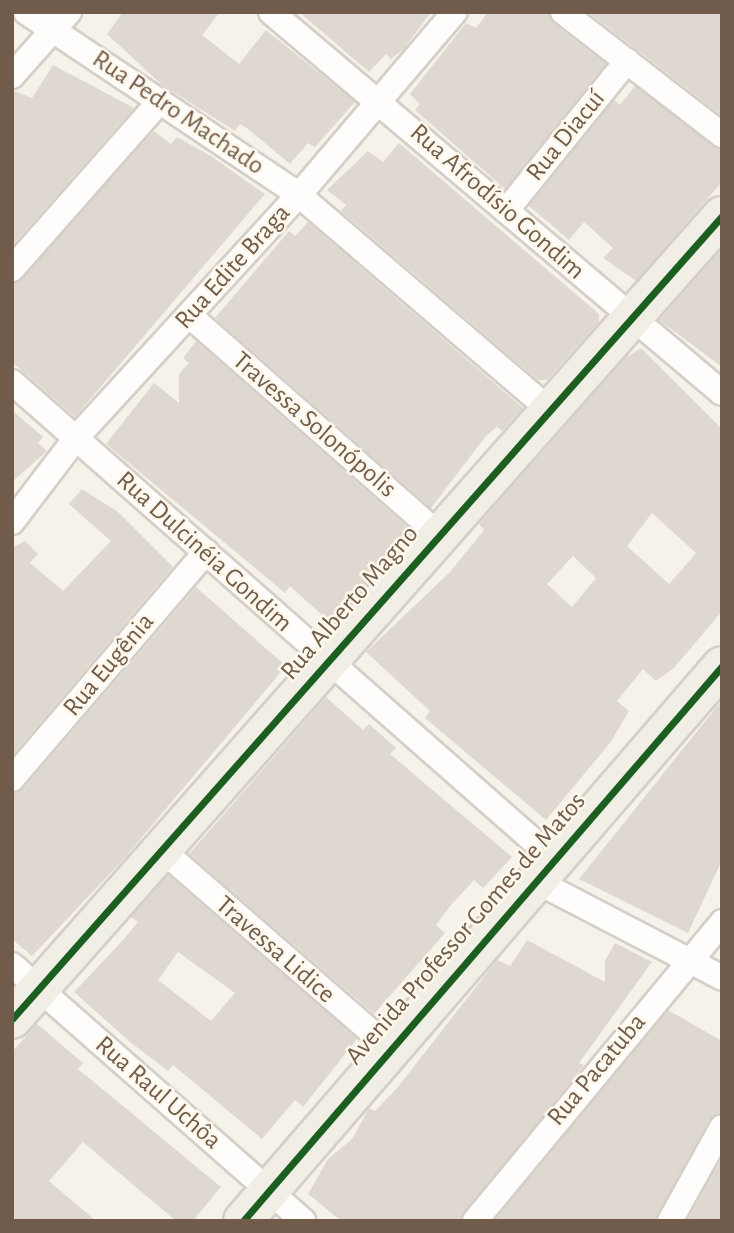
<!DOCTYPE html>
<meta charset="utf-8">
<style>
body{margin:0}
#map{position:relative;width:734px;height:1233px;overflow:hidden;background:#f5f2ea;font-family:"Alegreya Sans",sans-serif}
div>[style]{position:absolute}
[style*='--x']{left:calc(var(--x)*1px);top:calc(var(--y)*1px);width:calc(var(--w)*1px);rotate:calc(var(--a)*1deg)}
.building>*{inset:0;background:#ded8d0}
.roads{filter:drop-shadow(2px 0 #d4cfc8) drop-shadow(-2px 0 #d4cfc8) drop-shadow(0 2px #d4cfc8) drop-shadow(0 -2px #d4cfc8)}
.street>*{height:24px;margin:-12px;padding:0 12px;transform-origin:12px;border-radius:12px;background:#fefdfc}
.primary>*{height:38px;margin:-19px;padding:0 19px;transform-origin:19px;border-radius:19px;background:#f1eee6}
.cycleway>*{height:7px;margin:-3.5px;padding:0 3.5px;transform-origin:3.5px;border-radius:3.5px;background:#1b5e20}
span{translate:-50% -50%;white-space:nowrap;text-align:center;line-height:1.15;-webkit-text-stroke:5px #fdf8eb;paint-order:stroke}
.street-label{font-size:26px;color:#715c4c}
.frame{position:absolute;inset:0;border:14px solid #715c4c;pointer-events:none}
</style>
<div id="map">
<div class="building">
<i style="clip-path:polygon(123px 12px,220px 12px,202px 35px,239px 64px,266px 30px,355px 102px,315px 147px,308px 143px,290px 164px,248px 129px,240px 124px,235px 131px,162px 85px,107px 34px)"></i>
<i style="clip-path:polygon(299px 12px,431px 12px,404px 49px,391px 59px,386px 54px,369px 72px)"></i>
<i style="clip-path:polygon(488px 12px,548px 12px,554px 24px,606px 64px,505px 189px,415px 110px,420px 104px,410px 94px,466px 23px,476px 28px)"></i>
<i style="clip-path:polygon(588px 12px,722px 12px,722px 116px,636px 49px)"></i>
<i style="clip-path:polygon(53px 65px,134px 108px,12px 246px,12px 90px,32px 98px)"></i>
<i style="clip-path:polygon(635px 86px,722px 150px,722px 182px,636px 281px,603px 258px,613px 248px,584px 222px,569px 240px,529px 206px,614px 100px,620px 105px)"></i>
<i style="clip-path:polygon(154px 131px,171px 144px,177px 137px,211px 156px,265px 194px,75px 417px,12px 362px,12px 283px)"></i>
<i style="clip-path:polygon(399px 143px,599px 314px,599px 322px,547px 380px,538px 380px,341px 211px,346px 205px,327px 190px,368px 151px,383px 162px)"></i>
<i style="clip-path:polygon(308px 222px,523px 408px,502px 431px,497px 427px,486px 436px,431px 508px,215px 318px,289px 231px,295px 236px)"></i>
<i style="clip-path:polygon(722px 249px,722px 367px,659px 320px)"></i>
<i style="clip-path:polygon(196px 341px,413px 532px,332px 624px,290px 586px,285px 593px,106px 444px,154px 383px,179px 403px,179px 374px,189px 363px,183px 358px)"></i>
<i style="clip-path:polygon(evenodd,641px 348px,722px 429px,722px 611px,674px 668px,656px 681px,643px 669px,617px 701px,629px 711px,610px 743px,546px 820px,425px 718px,430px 711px,366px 652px,450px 572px,484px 530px,479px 524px,625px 358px,641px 348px,652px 513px,696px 553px,669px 584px,627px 546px,652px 513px,641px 348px,573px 556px,596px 578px,572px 607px,547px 584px,573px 556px)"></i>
<i style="clip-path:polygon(12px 410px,43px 437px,38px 443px,47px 451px,12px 482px)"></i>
<i style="clip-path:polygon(82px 489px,118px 512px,173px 567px,12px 756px,12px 548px,25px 541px,38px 554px,30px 563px,63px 591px,111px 541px,69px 504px)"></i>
<i style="clip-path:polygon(196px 587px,286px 666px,122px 861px,32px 956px,12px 939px,12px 793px,23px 789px)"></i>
<i style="clip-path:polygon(326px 697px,363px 730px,369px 724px,396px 748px,390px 754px,512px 857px,483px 888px,474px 880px,451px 905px,436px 925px,445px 933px,374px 1014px,189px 854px)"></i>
<i style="clip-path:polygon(722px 700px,722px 860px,688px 933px,579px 879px)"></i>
<i style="clip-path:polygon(evenodd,168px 875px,357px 1039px,303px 1107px,295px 1100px,262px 1139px,173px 1065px,168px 1071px,130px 1042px,74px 992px,124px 939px,138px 922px,131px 917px,168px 875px,178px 952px,235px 993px,211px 1021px,158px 980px,178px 952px)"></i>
<i style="clip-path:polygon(527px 940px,605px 982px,605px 961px,615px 943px,652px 962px,579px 1063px,584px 1065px,460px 1221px,341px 1221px,308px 1194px,328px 1159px,352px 1139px,369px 1108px,375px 1111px,398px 1087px,497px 960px,510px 966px)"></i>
<i style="clip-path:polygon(668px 1010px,722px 1041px,722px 1112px,709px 1120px,655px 1221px,494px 1221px)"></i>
<i style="clip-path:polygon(37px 1024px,83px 1063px,78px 1069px,221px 1187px,193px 1221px,176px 1221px,83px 1142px,49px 1181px,96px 1221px,12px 1221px,12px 1052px)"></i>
<i style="clip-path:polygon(722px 1158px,722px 1221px,687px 1221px)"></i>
</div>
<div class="roads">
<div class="street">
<i style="--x:26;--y:12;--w:329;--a:33.8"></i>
<i style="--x:299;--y:195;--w:332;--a:40.6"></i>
<i style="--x:271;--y:12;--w:590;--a:40.19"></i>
<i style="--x:563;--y:12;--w:201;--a:37.7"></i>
<i style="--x:12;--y:76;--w:86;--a:-48.3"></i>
<i style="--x:506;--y:211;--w:193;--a:-51.1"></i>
<i style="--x:12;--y:269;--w:224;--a:-48.6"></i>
<i style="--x:190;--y:316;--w:330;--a:41.3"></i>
<i style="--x:12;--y:382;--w:722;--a:41.35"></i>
<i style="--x:12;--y:522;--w:106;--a:-52.7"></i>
<i style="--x:76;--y:438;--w:330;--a:-47.5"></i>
<i style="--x:299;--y:195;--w:240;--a:-49.6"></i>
<i style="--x:12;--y:779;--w:299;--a:-49.5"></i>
<i style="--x:162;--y:850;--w:302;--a:41"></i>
<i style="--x:536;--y:881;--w:210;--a:27.5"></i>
<i style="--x:12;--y:965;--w:388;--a:41.3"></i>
<i style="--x:475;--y:1221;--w:388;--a:-50.4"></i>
<i style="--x:670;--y:1221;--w:107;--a:-61"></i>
</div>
<div class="primary">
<i style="--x:12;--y:1019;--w:1072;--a:-48.52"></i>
<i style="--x:243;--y:1221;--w:733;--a:-49.2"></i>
</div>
</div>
<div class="cycleway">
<i style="--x:12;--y:1019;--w:1072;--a:-48.52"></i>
<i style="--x:243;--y:1221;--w:733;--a:-49.2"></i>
</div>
<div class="street-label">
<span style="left:178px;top:113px;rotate:34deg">Rua Pedro Machado</span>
<span style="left:566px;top:136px;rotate:-51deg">Rua Diacuí</span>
<span style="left:497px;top:202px;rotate:41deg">Rua Afrodísio Gondim</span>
<span style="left:233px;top:267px;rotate:-48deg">Rua Edite Braga</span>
<span style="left:314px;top:425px;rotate:41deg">Travessa Solonópolis</span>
<span style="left:204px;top:552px;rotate:42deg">Rua Dulcinéia Gondim</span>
<span style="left:350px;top:603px;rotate:-49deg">Rua Alberto Magno</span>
<span style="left:109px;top:665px;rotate:-50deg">Rua Eugênia</span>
<span style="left:466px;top:929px;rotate:-49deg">Avenida Professor Gomes de Matos</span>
<span style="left:275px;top:950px;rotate:41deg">Travessa Lidice</span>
<span style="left:597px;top:1070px;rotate:-50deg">Rua Pacatuba</span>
<span style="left:158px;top:1093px;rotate:41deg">Rua Raul Uchôa</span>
</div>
<div class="frame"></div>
</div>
